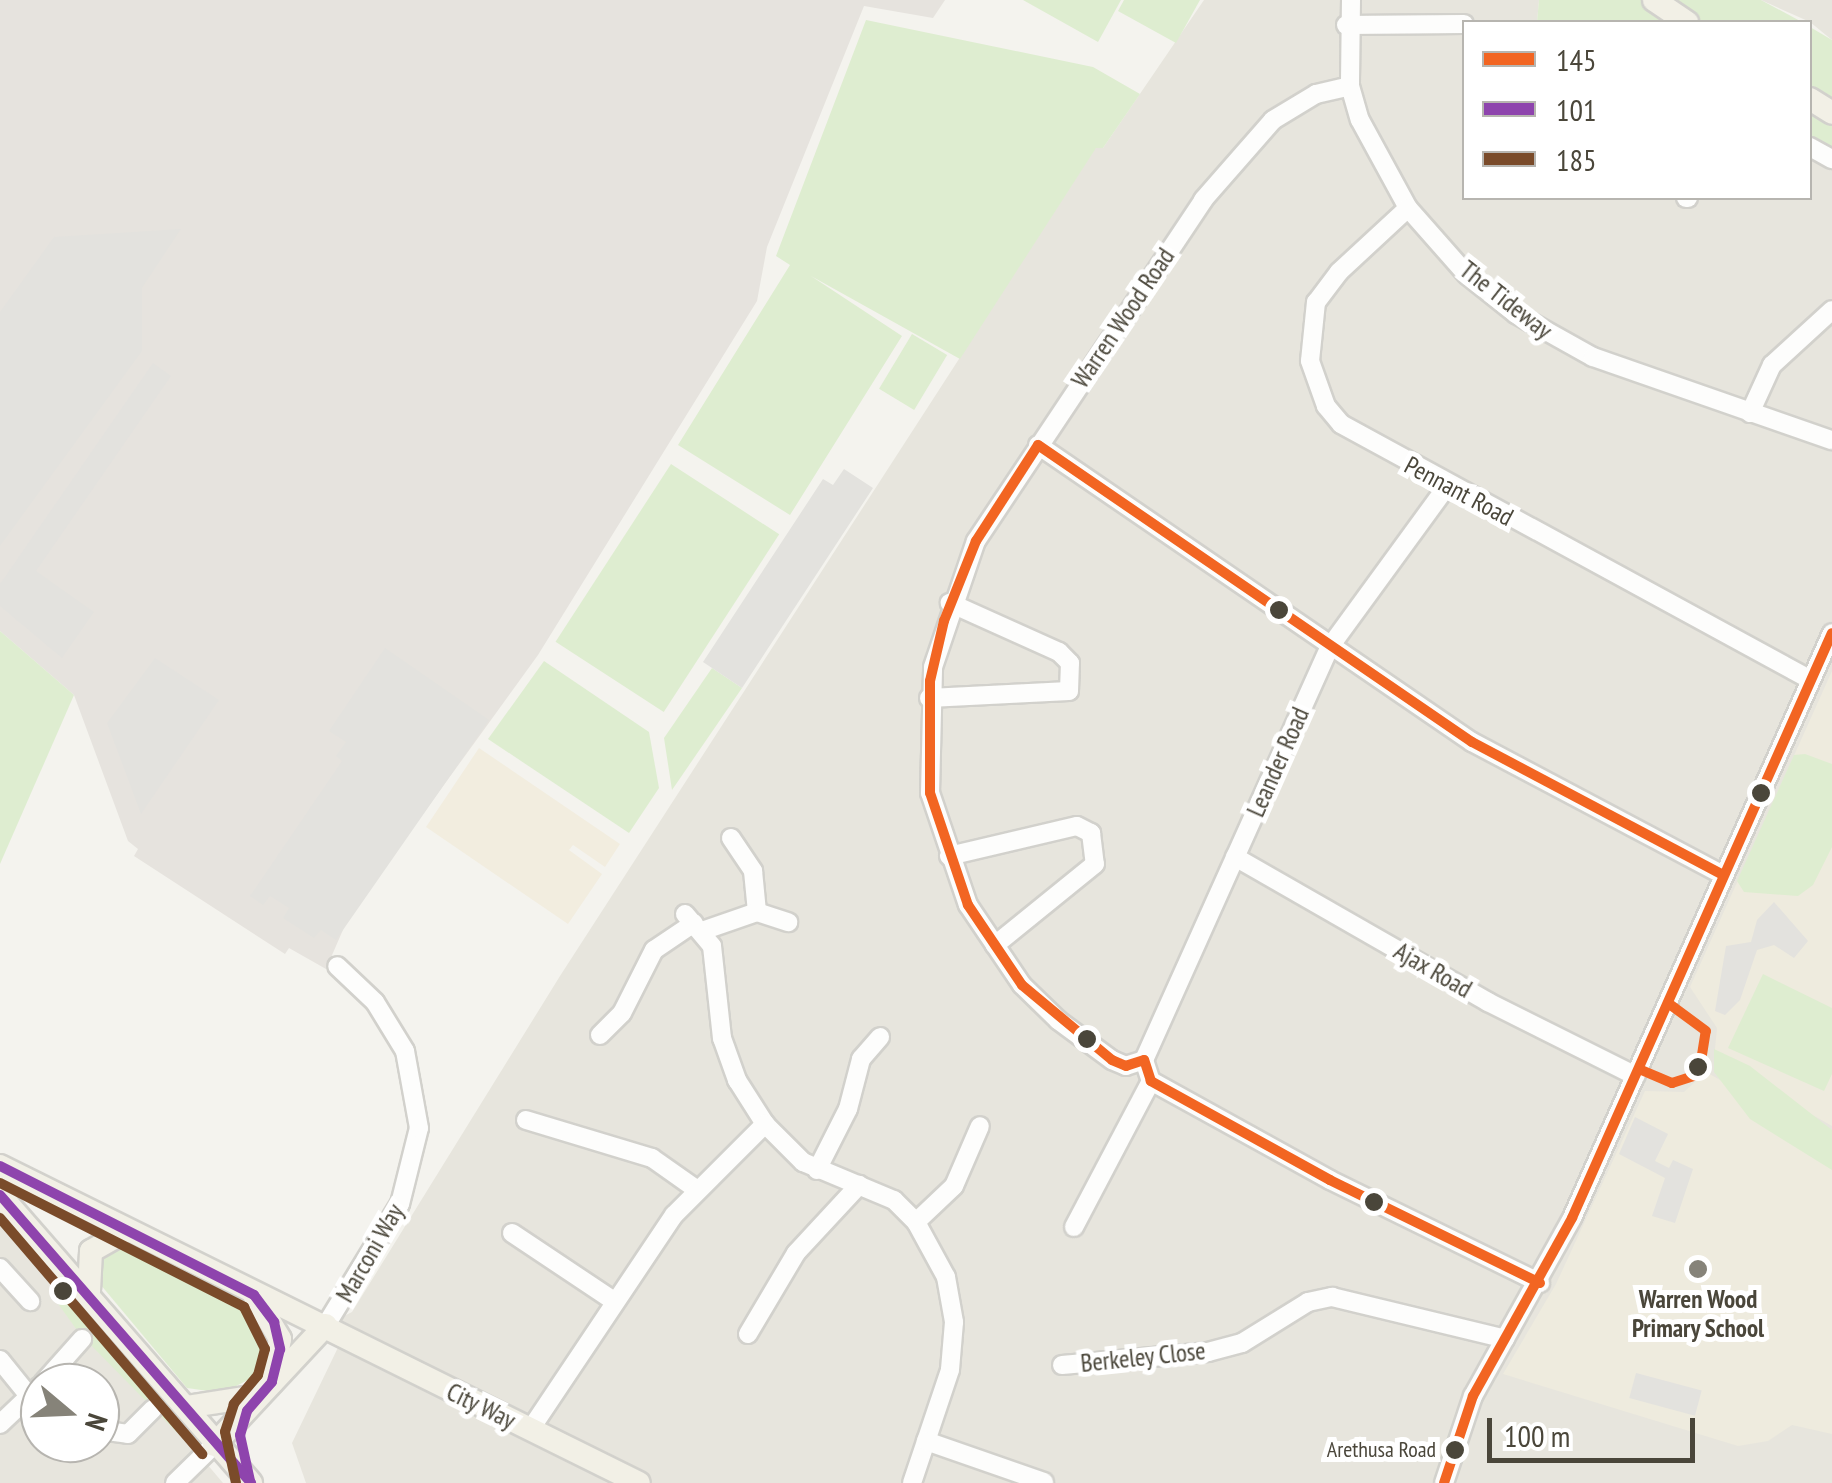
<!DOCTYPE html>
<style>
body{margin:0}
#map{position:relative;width:1832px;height:1483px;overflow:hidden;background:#f4f3ee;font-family:"PT Sans Narrow",sans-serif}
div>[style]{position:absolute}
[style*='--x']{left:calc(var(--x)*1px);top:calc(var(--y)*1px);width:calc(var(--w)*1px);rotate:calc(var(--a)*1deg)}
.residential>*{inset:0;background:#e7e5dd}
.commercial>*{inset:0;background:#f2eddf}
.industrial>*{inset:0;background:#e6e3de}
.education>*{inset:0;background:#eeebde}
.green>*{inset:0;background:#deedd0;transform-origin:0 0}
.parking>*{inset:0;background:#e3e2de;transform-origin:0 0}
.roads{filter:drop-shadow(2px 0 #d2d1cc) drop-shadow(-2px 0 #d2d1cc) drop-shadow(0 2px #d2d1cc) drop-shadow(0 -2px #d2d1cc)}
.minor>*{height:18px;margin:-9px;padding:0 9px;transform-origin:9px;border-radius:9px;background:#fdfdfc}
.major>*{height:22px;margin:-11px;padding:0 11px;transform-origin:11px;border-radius:11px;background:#f2f0e6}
.bus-1>*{height:10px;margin:-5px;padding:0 5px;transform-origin:5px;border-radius:5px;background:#f26522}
.bus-2>*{height:10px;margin:-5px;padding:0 5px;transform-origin:5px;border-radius:5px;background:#8e44ad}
.bus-3>*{height:10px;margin:-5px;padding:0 5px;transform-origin:5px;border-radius:5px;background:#7a4b2a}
.dots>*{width:28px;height:28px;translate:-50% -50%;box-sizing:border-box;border:5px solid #fff;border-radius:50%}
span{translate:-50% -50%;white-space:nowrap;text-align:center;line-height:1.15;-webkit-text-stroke:10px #fff;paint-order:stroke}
.bus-label{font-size:22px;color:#4a463a}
.right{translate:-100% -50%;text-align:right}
.street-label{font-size:25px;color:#4a463a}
.poi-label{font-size:25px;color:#4a463a;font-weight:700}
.legend{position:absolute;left:1462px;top:20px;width:350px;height:180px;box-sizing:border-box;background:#fff;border:2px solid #b7b5b0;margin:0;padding:12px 18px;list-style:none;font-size:30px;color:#4a463a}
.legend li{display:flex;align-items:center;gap:20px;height:50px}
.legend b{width:50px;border:2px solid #b7b5b0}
.north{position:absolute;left:20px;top:1363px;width:100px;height:100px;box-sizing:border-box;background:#fff;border:2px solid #b7b5b0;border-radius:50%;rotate:109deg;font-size:28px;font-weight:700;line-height:40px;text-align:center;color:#4a463a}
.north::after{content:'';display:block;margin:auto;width:35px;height:45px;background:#868379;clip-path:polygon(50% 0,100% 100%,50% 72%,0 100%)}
.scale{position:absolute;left:1487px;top:1418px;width:208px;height:45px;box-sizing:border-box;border:5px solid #4a463a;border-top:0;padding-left:12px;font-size:30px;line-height:35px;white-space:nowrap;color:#4a463a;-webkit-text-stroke:8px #fff;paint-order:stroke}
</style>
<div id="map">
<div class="residential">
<i style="clip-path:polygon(1204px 0,1539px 0,1537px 22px,1464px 22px,1464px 198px,1810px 198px,1810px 147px,1832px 159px,1832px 1483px,306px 1483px,292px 1443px,344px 1335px,326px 1325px,352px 1312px,560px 976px,1096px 147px,1103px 148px)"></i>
<i style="clip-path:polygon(1761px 0,1832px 0,1832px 40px,1810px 22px)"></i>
<i style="clip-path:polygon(evenodd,0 1212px,53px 1248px,43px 1270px,223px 1483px,0 1483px,0 1212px,40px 1383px,100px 1383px,100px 1443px,40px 1443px,40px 1383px)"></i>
</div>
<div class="commercial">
<i style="clip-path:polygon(479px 748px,620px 844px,605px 867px,573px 845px,569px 850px,602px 874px,568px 924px,426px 827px)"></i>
</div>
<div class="industrial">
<i style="clip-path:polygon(0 0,945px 0,933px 18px,864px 6px,767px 247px,757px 301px,538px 655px,349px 916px,326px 969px,289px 948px,285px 954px,134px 856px,138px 849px,128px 841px,74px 695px,0 631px)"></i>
</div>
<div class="education">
<i style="clip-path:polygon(1832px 671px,1832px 1126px,1714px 1059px,1717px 1028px,1690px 987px)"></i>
<i style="clip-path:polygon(1706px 1072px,1832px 1143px,1832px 1434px,1792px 1425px,1768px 1441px,1738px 1446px,1503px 1374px,1556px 1284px,1645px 1091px,1684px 1092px)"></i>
</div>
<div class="green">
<i style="clip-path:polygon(1023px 0,1121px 0,1098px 42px)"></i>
<i style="clip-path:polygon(1124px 0,1200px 0,1176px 43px,1118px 11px)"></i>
<i style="clip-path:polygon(1539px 0,1761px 0,1802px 22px,1537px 22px)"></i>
<i style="clip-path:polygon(866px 20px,1093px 67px,1140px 94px,1103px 148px,1096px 148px,960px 359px,811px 276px,902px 336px,790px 515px,678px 445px,790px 265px,776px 256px)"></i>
<i style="clip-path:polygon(1810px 27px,1832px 40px,1832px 159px,1810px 147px)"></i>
<i style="left:912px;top:334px;width:41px;height:64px;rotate:31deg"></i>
<i style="left:671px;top:464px;width:129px;height:212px;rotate:33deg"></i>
<i style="clip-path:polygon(0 631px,74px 695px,0 864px)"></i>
<i style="clip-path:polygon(544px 661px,649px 732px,659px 788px,629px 833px,488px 739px)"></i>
<i style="clip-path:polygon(712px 668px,742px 688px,672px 790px,664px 738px)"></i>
<i style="clip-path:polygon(1805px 754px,1832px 764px,1832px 847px,1813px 885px,1798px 896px,1744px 892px,1737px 881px,1794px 755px)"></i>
<i style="clip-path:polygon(1763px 974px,1832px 1008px,1832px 1074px,1824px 1091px,1728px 1048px)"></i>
<i style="clip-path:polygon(1714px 1049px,1750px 1066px,1832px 1130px,1832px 1170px,1750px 1119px,1714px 1072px)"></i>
<i style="clip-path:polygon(0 1208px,197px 1435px,195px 1451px,79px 1333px,54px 1298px,59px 1289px,0 1226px)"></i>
<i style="clip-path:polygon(120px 1240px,254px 1307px,268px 1345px,254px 1377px,222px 1393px,187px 1388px,100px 1284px,95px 1259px)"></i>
</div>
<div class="parking">
<i style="clip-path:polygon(181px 229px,142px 288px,142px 351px,0 546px,0 312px,54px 237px)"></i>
<i style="clip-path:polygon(153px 363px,171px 376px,36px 571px,94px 612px,62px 658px,0 606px,0 584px)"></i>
<i style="clip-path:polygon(844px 469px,873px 488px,742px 688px,703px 662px,823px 479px,833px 485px)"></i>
<i style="clip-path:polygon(385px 648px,489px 720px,336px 940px,321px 930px,314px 938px,283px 918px,289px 908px,270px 896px,263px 905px,250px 896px,342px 761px,336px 756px,346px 742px,329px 731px)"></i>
<i style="clip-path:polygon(155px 658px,219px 700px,141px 814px,107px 723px)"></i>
<i style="clip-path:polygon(1774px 902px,1808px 941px,1794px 958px,1774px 945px,1757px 950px,1740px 1000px,1725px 1015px,1715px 1011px,1726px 946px,1751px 942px,1757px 920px)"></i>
<i style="clip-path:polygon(1635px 1117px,1668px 1134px,1655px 1161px,1669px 1168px,1673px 1160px,1693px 1169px,1675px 1223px,1652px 1216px,1665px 1178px,1619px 1154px)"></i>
<i style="left:1636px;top:1373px;width:68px;height:26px;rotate:15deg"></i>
</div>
<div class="roads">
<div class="minor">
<i style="--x:1351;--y:0;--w:86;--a:90.7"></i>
<i style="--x:1350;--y:86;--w:35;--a:74"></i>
<i style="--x:1360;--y:120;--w:100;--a:61.4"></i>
<i style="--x:1408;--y:208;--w:89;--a:48.6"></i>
<i style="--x:1467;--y:275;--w:63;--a:38.5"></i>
<i style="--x:1516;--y:314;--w:88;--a:29.2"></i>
<i style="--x:1593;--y:357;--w:253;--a:19.2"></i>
<i style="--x:1346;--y:25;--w:118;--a:-0.5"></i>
<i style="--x:1810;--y:147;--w:25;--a:29"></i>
<i style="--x:1686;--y:198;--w:2;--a:0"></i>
<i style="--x:1408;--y:208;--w:94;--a:137.2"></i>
<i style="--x:1339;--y:272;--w:38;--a:127"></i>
<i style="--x:1316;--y:302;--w:59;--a:95.8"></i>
<i style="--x:1310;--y:361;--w:48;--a:70.4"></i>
<i style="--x:1326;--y:406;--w:23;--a:50"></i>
<i style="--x:1341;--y:424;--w:535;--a:28.58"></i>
<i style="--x:1750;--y:413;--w:53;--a:-65.4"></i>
<i style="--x:1772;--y:365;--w:81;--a:-42.5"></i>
<i style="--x:1038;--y:445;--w:526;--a:34.39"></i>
<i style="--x:1472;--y:742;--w:284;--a:27.9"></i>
<i style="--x:929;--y:698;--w:140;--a:-2.9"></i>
<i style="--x:1069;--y:691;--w:28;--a:-88"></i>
<i style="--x:1070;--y:663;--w:16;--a:-135"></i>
<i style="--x:1059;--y:652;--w:120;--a:-155.8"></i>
<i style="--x:731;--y:838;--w:40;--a:56"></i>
<i style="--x:753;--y:871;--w:41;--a:84.4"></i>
<i style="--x:949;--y:856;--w:131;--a:-13.2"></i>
<i style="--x:1077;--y:826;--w:16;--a:27"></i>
<i style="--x:1091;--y:833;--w:31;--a:83"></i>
<i style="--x:1095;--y:864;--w:129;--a:141"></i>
<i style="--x:1235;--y:857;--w:292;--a:29.8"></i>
<i style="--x:1488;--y:1002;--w:165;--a:26.6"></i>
<i style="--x:685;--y:914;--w:42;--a:49.8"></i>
<i style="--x:712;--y:946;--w:93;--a:83.8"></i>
<i style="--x:722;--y:1038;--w:45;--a:70.3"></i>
<i style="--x:737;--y:1080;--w:52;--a:57.5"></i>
<i style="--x:765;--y:1124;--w:54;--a:45"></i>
<i style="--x:803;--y:1162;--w:99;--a:22.7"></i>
<i style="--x:894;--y:1200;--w:31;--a:45"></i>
<i style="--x:916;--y:1222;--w:63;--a:61.4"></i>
<i style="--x:946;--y:1277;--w:46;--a:79.9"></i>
<i style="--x:954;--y:1322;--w:48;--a:94.8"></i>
<i style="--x:950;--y:1370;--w:119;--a:108.6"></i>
<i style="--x:702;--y:931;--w:58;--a:-19.1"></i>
<i style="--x:757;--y:912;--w:33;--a:18"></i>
<i style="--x:600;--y:1035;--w:31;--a:-45"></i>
<i style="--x:622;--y:1013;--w:71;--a:-63.1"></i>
<i style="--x:654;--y:950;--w:48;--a:-34"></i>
<i style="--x:1144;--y:1060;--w:19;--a:162"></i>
<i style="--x:1126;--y:1066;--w:15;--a:-157"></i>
<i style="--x:1112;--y:1060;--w:67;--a:-143.5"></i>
<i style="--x:1058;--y:1020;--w:50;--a:-135.8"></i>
<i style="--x:1022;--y:985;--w:97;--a:-124"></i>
<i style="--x:968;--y:905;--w:118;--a:-108.7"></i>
<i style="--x:930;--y:793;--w:126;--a:-88.6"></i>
<i style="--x:933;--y:667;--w:133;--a:-71.2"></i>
<i style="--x:976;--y:541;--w:410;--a:-56.3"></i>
<i style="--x:1203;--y:200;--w:106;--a:-48.8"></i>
<i style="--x:1273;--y:120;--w:50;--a:-31.2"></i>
<i style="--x:1316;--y:94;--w:35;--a:-13"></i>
<i style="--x:1144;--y:1060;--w:452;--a:-65.8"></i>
<i style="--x:1329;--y:648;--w:202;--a:-53.9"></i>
<i style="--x:1144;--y:1060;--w:22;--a:72"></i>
<i style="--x:1151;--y:1081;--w:205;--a:28.9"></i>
<i style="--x:1330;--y:1180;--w:234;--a:26.1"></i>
<i style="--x:526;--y:1120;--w:132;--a:16.8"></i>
<i style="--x:652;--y:1158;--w:54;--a:35.2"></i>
<i style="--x:817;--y:1170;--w:68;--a:-63.1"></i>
<i style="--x:848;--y:1109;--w:52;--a:-75.4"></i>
<i style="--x:861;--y:1059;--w:29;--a:-49"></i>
<i style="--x:916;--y:1222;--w:52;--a:-43.5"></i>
<i style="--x:954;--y:1186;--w:65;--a:-66.6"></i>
<i style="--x:1074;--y:1227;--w:165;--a:-62.2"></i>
<i style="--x:512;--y:1233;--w:123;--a:33.7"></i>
<i style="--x:0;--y:1268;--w:45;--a:47.7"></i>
<i style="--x:326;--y:1325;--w:142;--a:-58.6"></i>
<i style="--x:400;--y:1204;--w:78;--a:-76"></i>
<i style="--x:419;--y:1128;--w:78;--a:-100.3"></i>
<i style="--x:405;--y:1051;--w:57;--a:-121.5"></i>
<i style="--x:375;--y:1002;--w:52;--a:-136.5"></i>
<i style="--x:748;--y:1334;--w:94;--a:-59.3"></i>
<i style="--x:796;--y:1253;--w:93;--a:-47.2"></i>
<i style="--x:0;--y:1360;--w:48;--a:51"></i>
<i style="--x:1062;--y:1365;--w:147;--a:-5.1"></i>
<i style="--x:1208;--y:1352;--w:35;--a:-15"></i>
<i style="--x:1242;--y:1343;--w:78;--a:-31.8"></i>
<i style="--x:1308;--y:1302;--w:25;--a:-12"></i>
<i style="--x:1332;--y:1297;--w:178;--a:13.6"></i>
<i style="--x:43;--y:1383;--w:59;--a:-48.4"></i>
<i style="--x:24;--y:1405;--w:20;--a:37"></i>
<i style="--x:0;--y:1424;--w:55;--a:-43.5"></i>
<i style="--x:100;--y:1430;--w:28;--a:8"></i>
<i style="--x:128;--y:1434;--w:35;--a:-45"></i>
<i style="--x:530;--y:1430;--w:259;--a:-56.2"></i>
<i style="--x:674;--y:1215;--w:129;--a:-45"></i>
<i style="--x:926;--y:1441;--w:125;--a:19.2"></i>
<i style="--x:175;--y:1483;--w:54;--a:-44.3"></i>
<i style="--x:1444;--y:1483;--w:92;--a:-71.6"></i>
<i style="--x:1473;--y:1396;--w:204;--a:-60.9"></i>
<i style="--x:1572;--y:1218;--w:640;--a:-66.04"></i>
</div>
<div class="major">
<i style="--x:1654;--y:0;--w:40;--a:34"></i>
<i style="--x:1810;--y:99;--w:26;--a:32"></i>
<i style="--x:0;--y:1166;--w:713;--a:26.39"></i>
<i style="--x:0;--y:1195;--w:382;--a:48.9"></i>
<i style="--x:89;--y:1291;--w:40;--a:-87.1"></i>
<i style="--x:91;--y:1251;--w:40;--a:-29.7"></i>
<i style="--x:254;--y:1295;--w:51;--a:59.4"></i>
<i style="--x:280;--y:1339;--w:44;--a:100.5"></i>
<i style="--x:186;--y:1407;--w:73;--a:-8.7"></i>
<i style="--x:214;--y:1445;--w:164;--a:-47"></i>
</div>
</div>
<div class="bus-1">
<i style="--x:1639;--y:1069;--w:36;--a:23"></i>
<i style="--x:1672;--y:1083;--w:22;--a:-18"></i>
<i style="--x:1693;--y:1076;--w:17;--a:-62"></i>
<i style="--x:1701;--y:1061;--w:30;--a:-81"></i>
<i style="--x:1706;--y:1031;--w:47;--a:-143.6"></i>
<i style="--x:1540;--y:1283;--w:234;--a:-153.9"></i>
<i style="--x:1330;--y:1180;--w:205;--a:-151.1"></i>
<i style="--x:1151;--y:1081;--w:22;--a:-108"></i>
<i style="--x:1144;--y:1060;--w:19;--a:162"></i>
<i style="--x:1126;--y:1066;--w:15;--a:-157"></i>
<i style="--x:1112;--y:1060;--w:117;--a:-140.2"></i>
<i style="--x:1022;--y:985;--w:97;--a:-124"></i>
<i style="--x:968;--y:905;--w:118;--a:-108.7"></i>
<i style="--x:930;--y:793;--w:112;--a:-90"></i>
<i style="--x:930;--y:681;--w:62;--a:-76.9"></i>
<i style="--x:944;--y:621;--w:86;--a:-68.2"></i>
<i style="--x:976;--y:541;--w:114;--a:-57.1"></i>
<i style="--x:1038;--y:445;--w:526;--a:34.39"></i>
<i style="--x:1472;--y:742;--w:284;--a:27.9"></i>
<i style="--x:1444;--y:1483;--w:92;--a:-71.6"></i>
<i style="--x:1473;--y:1396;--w:204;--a:-60.9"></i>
<i style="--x:1572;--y:1218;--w:640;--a:-66.04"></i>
</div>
<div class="bus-2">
<i style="--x:0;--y:1166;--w:285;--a:26.9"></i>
<i style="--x:254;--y:1295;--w:34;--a:53"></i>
<i style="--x:274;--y:1322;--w:28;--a:77"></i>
<i style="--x:280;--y:1349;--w:34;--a:104"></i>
<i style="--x:272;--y:1382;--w:38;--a:131"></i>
<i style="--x:247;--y:1411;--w:25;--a:106"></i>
<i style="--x:240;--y:1435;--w:47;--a:77.7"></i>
<i style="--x:0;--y:1195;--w:382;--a:48.9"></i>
</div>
<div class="bus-3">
<i style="--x:0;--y:1183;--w:274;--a:26.9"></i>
<i style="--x:244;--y:1307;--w:47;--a:63.4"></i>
<i style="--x:265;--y:1349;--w:27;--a:105"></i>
<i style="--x:258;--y:1375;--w:38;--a:130"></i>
<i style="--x:234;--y:1404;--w:29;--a:108"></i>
<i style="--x:225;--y:1432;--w:52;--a:77.8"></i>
<i style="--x:0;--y:1218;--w:311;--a:49.4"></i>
</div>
<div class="dots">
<i style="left:1279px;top:610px;background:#4a463a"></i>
<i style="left:1761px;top:793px;background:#4a463a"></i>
<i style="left:1087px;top:1039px;background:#4a463a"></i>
<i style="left:1698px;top:1067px;background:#4a463a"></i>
<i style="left:1374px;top:1202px;background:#4a463a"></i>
<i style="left:1698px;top:1269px;background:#868379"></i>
<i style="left:63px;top:1291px;background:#4a463a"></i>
<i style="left:1455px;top:1450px;background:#4a463a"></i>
</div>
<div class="bus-label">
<span class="right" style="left:1436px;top:1450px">Arethusa Road</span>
</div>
<div class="street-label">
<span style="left:1506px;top:300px;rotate:38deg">The Tideway</span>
<span style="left:1123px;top:318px;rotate:-56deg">Warren Wood Road</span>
<span style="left:1459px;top:491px;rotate:28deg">Pennant Road</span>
<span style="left:1278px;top:762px;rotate:-66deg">Leander Road</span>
<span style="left:1433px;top:970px;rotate:30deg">Ajax Road</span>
<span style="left:370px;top:1253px;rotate:-60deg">Marconi Way</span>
<span style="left:1143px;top:1357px;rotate:-6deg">Berkeley Close</span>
<span style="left:481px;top:1406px;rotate:26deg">City Way</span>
</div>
<div class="poi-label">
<span style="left:1698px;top:1314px">Warren Wood<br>Primary School</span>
</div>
<ul class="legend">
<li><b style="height:12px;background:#f26522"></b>145</li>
<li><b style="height:12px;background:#8e44ad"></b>101</li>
<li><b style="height:12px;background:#7a4b2a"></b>185</li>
</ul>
<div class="north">N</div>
<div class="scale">100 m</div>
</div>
